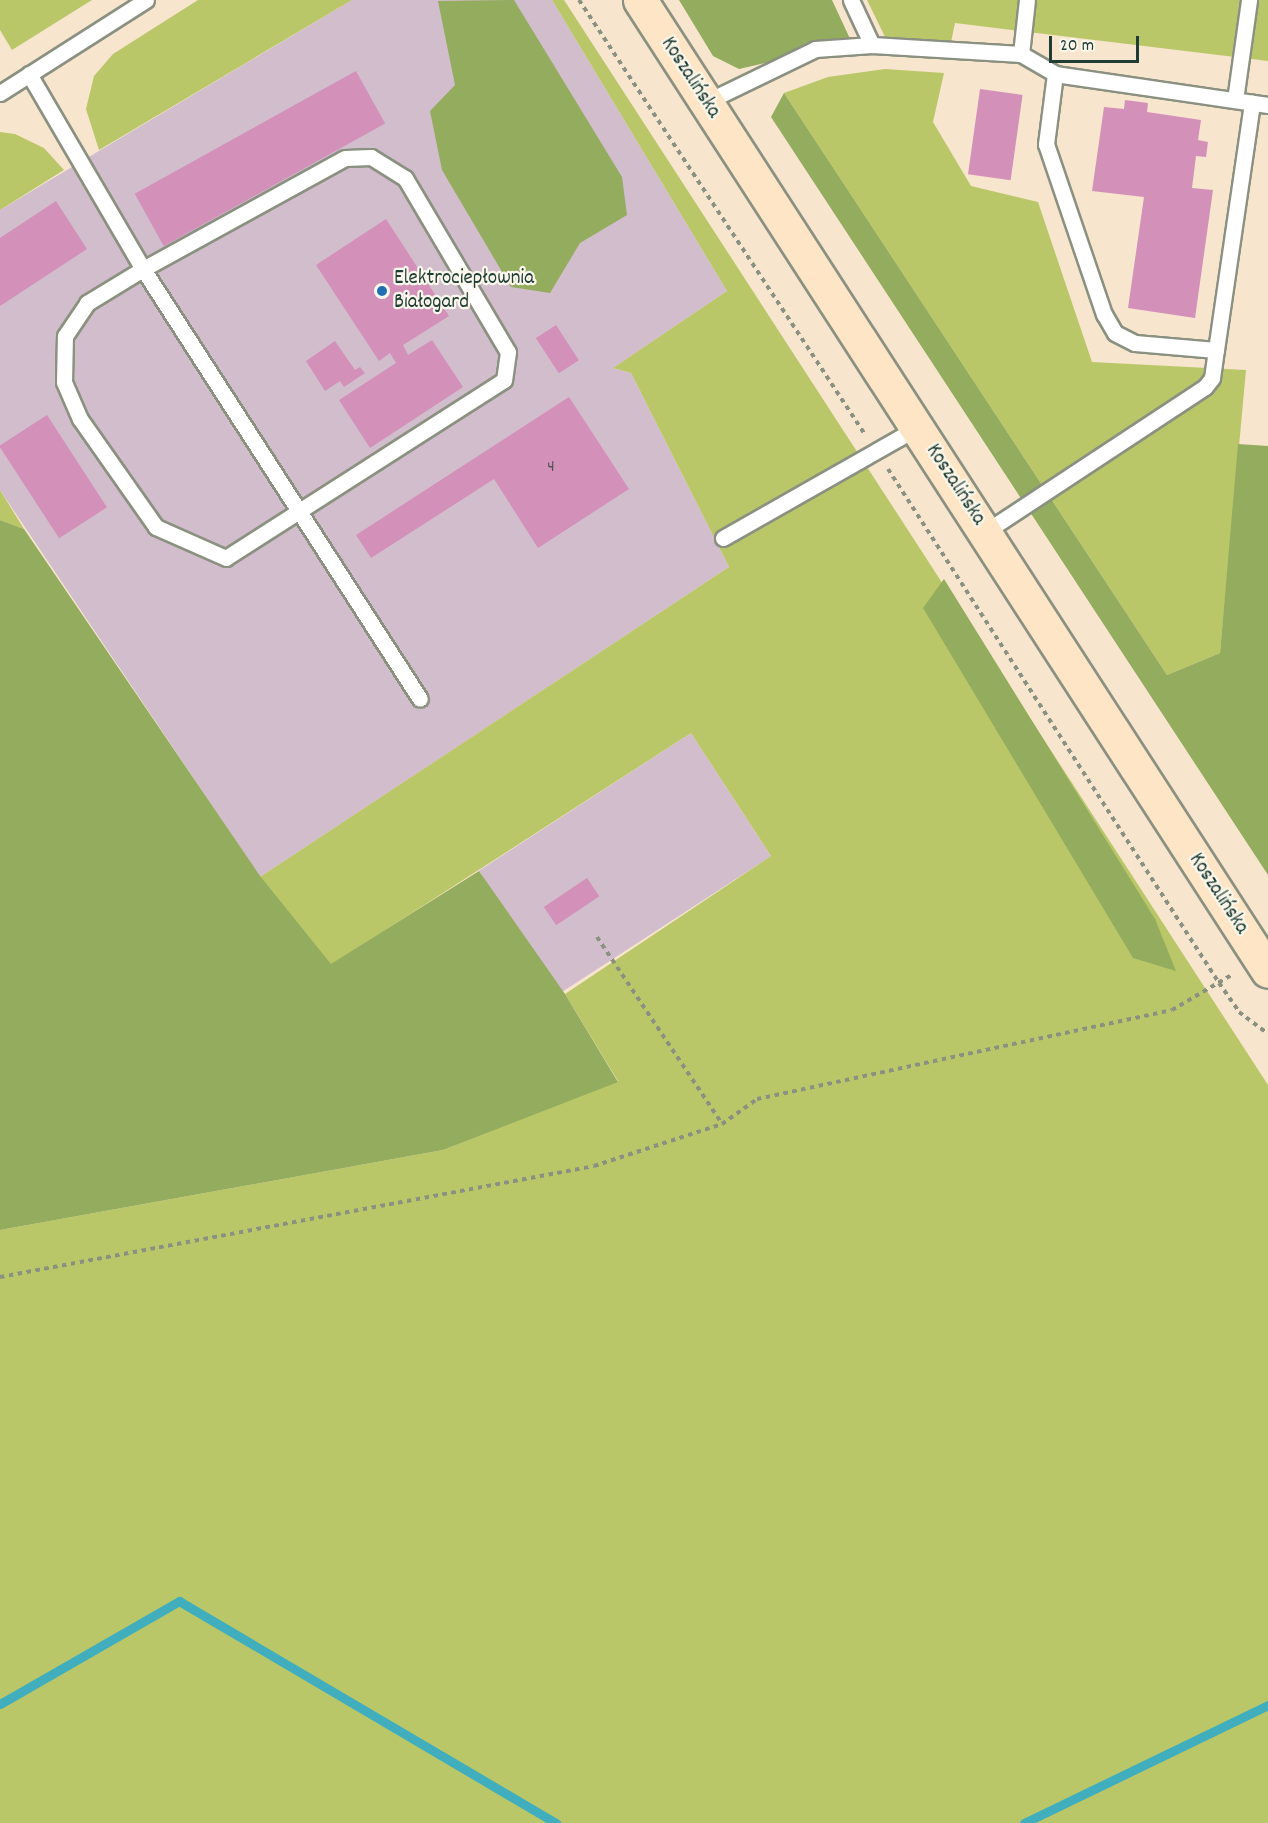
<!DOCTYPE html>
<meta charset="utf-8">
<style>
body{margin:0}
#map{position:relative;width:1268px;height:1823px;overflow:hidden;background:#f7e5ce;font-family:Dekko,sans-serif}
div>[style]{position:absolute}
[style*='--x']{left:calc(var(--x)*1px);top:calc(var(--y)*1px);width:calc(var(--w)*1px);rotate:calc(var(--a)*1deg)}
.industrial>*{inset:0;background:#d1bdcc;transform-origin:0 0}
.green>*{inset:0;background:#bac769}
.forest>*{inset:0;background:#93ac5d}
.stream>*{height:9px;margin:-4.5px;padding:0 4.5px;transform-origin:4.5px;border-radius:4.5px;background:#40aebd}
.building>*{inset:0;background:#d390b9;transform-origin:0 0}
.path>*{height:4px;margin-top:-2px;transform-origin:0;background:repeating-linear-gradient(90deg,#8b9181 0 4.5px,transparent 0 9px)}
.roads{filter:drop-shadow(2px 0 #8b9181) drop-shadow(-2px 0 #8b9181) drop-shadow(0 2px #8b9181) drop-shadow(0 -2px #8b9181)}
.lane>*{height:15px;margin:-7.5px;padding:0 7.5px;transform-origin:7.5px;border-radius:7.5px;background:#fff}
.secondary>*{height:33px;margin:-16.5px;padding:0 16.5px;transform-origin:16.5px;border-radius:16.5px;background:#fde5c5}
.dots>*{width:16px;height:16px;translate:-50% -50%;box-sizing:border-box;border:3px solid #fbf7ec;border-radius:50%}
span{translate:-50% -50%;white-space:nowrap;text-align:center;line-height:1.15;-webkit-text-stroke:4.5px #fbf7ec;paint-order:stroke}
.number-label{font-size:18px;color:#4c5255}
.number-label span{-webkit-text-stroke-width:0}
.street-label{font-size:21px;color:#1f3d34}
.poi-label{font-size:21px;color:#1f3d34}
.left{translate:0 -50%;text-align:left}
.scale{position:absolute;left:1049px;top:36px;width:90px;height:27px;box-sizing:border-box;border:3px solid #1f3d34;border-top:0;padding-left:8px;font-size:18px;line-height:21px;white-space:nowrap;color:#1f3d34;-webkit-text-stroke:4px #fbf7ec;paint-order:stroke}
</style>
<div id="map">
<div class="industrial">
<i style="clip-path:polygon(352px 0,552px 0,727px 291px,613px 368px,631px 373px,729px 567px,260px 877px,0 490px,0 210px)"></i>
<i style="left:691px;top:733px;width:147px;height:253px;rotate:57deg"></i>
</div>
<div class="green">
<i style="clip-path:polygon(0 0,92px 0,12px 50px,0 30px)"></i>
<i style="clip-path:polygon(198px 0,352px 0,99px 150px,86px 109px,94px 76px,113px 54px)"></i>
<i style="clip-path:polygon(552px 0,564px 0,1268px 1085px,1268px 1823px,0 1823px,0 1230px,443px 1150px,618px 1081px,565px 994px,771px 856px,691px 733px,331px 965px,260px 877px,729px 567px,631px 373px,613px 368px,727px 291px)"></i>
<i style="clip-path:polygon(867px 0,1268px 0,1268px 61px,955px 23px,950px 47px,888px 43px)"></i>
<i style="clip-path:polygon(885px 69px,944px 73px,933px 122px,971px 186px,1038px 202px,1092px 362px,1246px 370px,1220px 653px,1167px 675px,784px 93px,828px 77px)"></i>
<i style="clip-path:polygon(0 132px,15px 134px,44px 148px,64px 170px,0 210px)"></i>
<i style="clip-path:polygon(0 490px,24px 529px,0 520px)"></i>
</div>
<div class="forest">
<i style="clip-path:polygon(514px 0,622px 177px,627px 215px,580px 243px,550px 293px,511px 287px,442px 170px,430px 111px,455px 85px,438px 1px)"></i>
<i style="clip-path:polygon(679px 0,832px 0,852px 43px,739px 69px,713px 56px)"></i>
<i style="clip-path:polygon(784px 93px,1167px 675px,1220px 653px,1238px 444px,1268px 446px,1268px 875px,771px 117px)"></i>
<i style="clip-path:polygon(0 520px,24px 529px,260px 876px,331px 964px,479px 871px,565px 994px,618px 1082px,443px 1150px,0 1230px)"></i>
<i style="clip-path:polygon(944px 579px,1155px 919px,1176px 971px,1133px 958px,923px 608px)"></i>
</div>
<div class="stream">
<i style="--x:0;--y:1704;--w:207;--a:-29.9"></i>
<i style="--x:179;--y:1601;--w:438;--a:30.5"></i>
<i style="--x:1024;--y:1823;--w:271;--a:-25.8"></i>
</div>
<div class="building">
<i style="left:356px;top:71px;width:60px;height:253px;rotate:61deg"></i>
<i style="left:980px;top:89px;width:43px;height:86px;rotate:8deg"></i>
<i style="clip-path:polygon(1125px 100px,1148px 103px,1147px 112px,1201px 120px,1198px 140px,1208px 142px,1206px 157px,1196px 156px,1192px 188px,1213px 190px,1195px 318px,1128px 308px,1144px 197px,1092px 191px,1104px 107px,1124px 109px)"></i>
<i style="clip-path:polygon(56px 201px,87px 249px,0 306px,0 238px)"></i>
<i style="clip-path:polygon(386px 219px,449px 316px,403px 345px,408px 355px,432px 340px,463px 387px,370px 448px,339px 400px,396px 363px,390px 353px,379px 361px,316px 265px)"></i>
<i style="left:556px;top:325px;width:42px;height:24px;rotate:57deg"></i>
<i style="clip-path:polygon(335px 341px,355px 370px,360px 367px,365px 373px,344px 387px,340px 381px,325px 391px,306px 361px)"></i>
<i style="clip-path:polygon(569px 397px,629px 489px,538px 548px,494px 479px,371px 558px,356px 535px)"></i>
<i style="left:47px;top:415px;width:110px;height:57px;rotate:57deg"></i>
<i style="left:587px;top:878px;width:22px;height:52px;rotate:56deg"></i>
</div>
<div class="path">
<i style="--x:579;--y:0;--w:518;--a:56.65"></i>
<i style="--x:888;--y:469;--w:611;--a:57.22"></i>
<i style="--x:1219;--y:983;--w:35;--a:55"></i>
<i style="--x:1239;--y:1012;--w:36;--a:37"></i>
<i style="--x:597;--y:937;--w:225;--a:56.2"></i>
<i style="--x:0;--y:1277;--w:604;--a:-10.58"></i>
<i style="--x:594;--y:1166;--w:135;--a:-18.2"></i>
<i style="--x:722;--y:1124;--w:43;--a:-35.5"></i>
<i style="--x:757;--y:1099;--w:424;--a:-12.1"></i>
<i style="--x:1172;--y:1010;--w:71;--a:-30.5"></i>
</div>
<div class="roads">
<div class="lane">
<i style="--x:851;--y:0;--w:50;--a:65"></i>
<i style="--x:1021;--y:54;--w:54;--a:-83.7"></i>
<i style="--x:29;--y:74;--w:226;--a:59.7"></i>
<i style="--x:143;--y:269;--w:511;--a:57.21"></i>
<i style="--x:1055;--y:74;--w:71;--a:97.3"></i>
<i style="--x:1046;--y:144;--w:180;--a:71.2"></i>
<i style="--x:1104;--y:314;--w:22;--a:60"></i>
<i style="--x:1115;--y:333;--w:22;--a:27"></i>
<i style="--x:1135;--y:343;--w:81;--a:4.9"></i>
<i style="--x:1216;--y:350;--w:250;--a:-81.7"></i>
<i style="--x:0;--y:93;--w:173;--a:-32.5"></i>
<i style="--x:1235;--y:100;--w:101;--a:-82"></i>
<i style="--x:706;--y:102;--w:121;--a:-25.9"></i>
<i style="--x:815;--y:49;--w:57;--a:-4"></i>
<i style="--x:872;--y:45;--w:149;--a:3.5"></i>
<i style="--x:1021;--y:54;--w:39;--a:30"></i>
<i style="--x:1055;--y:74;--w:215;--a:8.3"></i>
<i style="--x:371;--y:157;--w:40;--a:32"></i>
<i style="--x:405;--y:178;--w:202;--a:59.4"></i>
<i style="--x:508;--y:352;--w:28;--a:98"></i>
<i style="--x:504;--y:380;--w:330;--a:147.4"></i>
<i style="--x:226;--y:558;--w:77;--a:-156.1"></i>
<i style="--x:156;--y:527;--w:132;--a:-125.1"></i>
<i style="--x:80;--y:419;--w:40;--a:-113.4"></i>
<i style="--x:64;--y:382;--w:46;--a:-88.8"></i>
<i style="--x:65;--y:336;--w:40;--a:-56"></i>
<i style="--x:87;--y:303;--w:66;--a:-31.3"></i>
<i style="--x:143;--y:269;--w:230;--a:-28.8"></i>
<i style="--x:345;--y:158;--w:26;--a:-2"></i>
<i style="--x:985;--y:532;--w:263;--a:-33.4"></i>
<i style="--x:1205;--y:387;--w:11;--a:-52"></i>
<i style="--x:1212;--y:378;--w:28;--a:-82"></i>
<i style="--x:723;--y:538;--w:224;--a:-29.6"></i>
</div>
<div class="secondary">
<i style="--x:640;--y:0;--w:1156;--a:57.11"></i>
</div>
</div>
<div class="dots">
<i style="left:382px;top:291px;background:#1f6fb2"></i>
</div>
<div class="number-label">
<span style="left:551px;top:468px">4</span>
</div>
<div class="street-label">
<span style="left:690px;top:78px;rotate:57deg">Koszalińska</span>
<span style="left:955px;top:485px;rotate:57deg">Koszalińska</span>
<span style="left:1218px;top:894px;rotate:57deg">Koszalińska</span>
</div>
<div class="poi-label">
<span class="left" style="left:394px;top:291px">Elektrociepłownia<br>Białogard</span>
</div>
<div class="scale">20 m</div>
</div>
